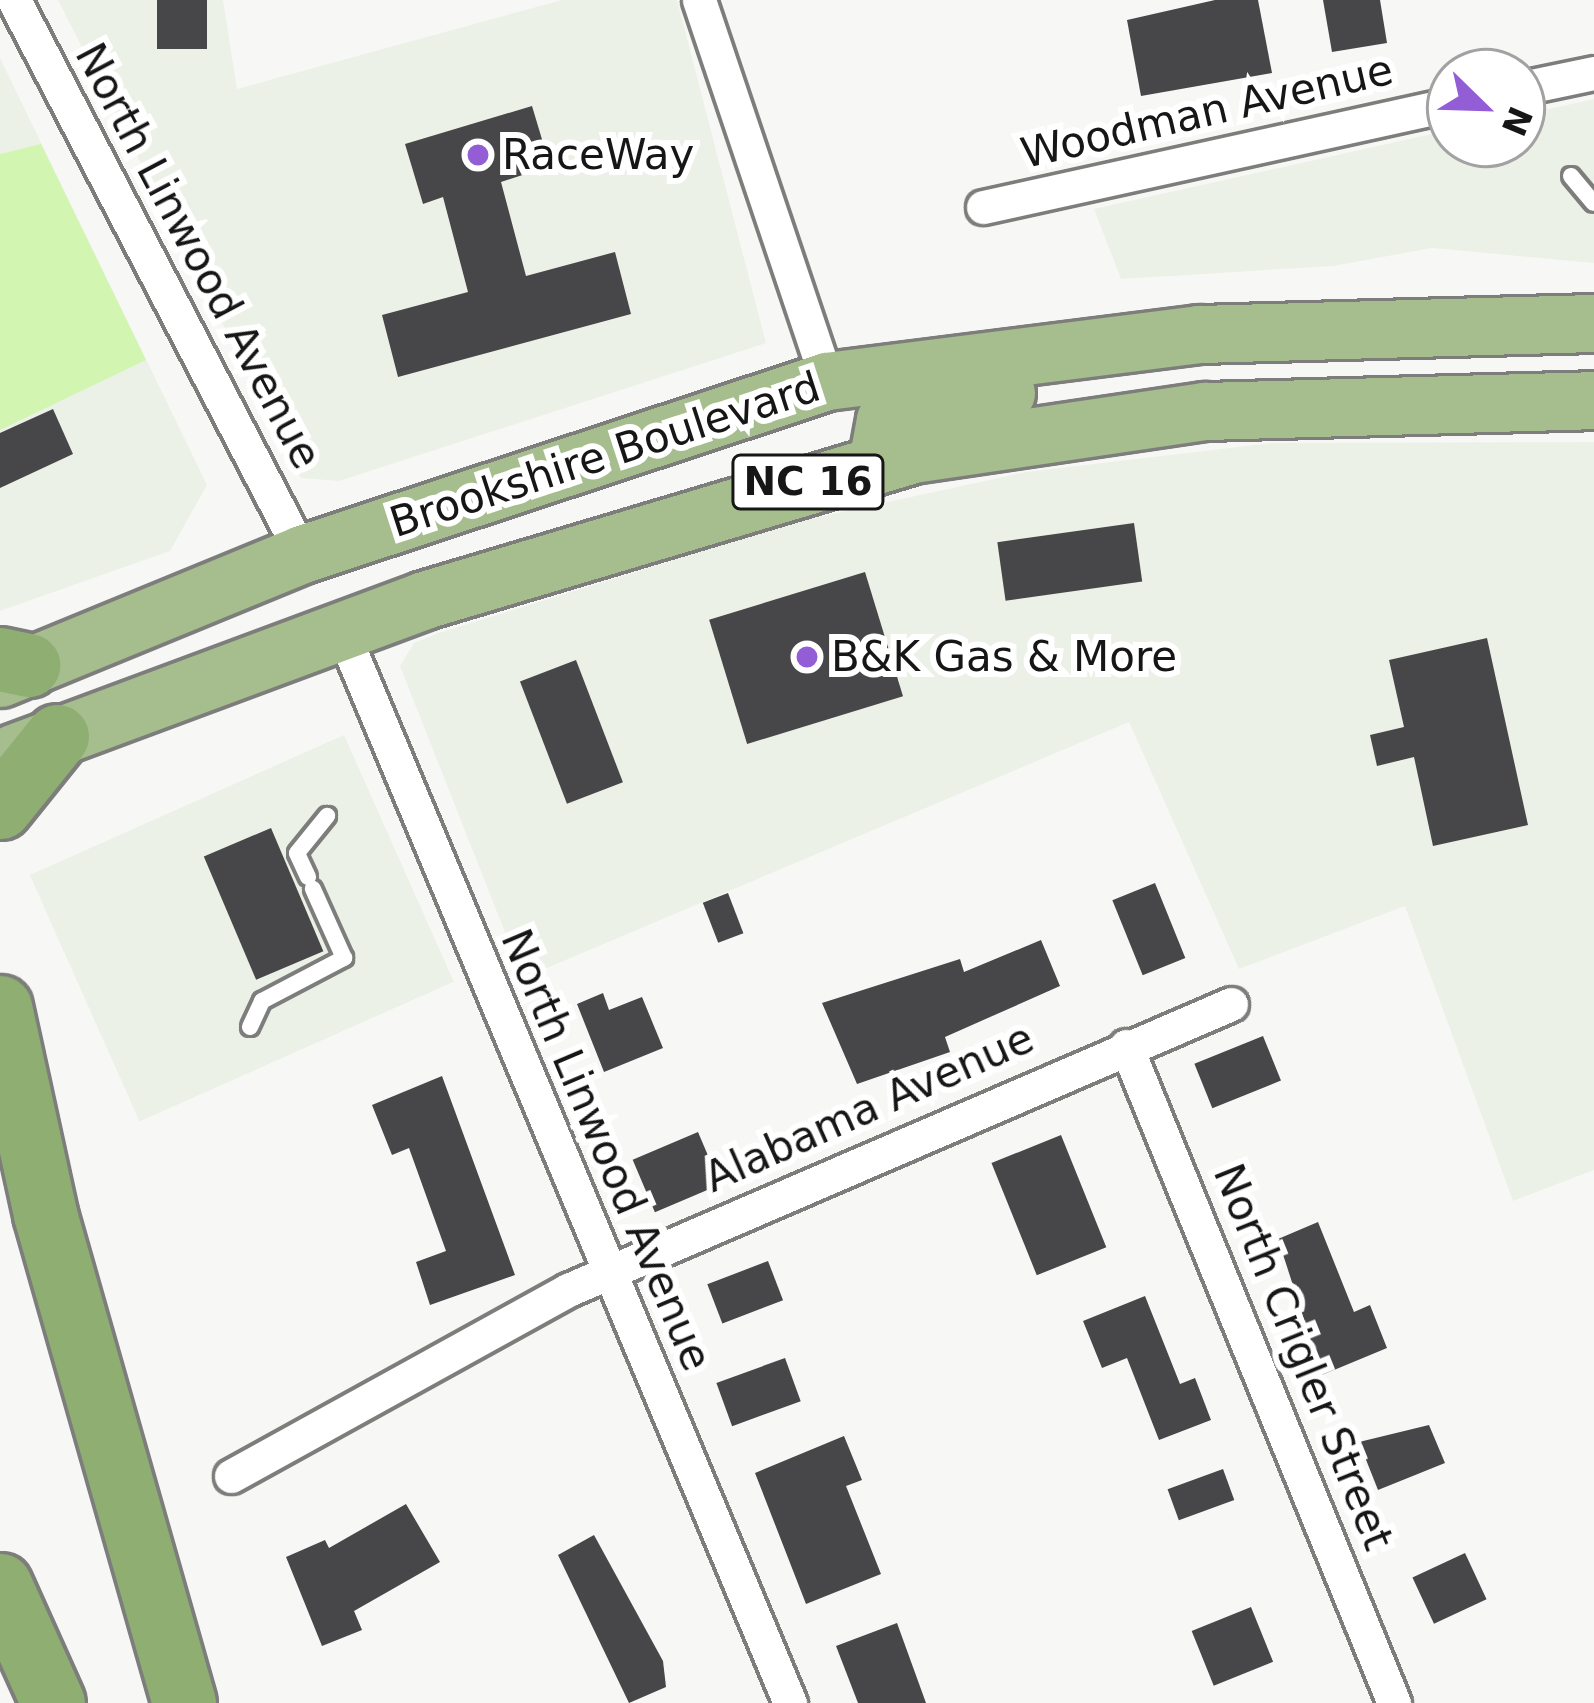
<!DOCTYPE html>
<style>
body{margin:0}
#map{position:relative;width:1594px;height:1703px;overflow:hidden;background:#f7f8f5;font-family:"DejaVu Sans",sans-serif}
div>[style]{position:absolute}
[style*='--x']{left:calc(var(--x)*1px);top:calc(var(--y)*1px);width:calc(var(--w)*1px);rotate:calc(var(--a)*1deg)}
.built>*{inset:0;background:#ebf1e7;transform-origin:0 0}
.green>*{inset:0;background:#d2f6b2}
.building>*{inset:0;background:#474648;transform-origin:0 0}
.roads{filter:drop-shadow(3px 0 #7d7e7c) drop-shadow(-3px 0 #7d7e7c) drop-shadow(0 3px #7d7e7c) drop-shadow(0 -3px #7d7e7c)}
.service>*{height:16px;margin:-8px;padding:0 8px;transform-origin:8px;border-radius:8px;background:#fff}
.minor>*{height:33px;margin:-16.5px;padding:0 16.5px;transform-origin:16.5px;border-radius:16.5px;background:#fff}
.trunk>*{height:57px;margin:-28.5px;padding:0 28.5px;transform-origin:28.5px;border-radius:28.5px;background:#a6be8e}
.motorway>*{height:63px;margin:-31.5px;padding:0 31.5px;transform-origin:31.5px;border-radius:31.5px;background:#8fae72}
.dots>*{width:33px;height:33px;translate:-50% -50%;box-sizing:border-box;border:6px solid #fff;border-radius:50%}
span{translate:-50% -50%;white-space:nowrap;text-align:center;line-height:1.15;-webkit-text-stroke:12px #fff;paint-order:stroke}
.shield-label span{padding:3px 9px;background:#fff;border:3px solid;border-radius:9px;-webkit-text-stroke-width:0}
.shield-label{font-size:39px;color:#151615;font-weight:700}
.street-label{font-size:42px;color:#151615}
.poi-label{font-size:42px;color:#151615}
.left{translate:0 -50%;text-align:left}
.north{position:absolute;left:1426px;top:48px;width:120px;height:120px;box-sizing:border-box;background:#fff;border:3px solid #a1a2a1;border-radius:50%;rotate:113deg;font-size:33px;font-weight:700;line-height:48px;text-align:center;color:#151615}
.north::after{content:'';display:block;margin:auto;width:42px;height:54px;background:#935dd6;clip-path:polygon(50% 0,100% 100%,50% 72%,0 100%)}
</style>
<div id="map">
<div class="built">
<i style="clip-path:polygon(58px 0,223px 0,237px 89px,562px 0,677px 0,766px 343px,339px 481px,301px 478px)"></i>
<i style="clip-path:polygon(0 58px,207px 485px,170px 551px,0 611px)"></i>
<i style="clip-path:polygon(1594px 99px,1594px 263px,1432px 248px,1333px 266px,1121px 279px,1094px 209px,1450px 130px,1450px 144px,1522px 144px,1522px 115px)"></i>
<i style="clip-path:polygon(1594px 442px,1594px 1170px,1513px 1201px,1405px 906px,1239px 969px,1129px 722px,523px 978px,400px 666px,414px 643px,439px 633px,796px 522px,1026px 472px,1272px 443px)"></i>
<i style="left:344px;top:735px;width:270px;height:344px;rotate:66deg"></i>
</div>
<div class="green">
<i style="clip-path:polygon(41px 144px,146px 360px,0 430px,0 154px)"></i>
</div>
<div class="building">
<i style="left:157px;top:0;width:50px;height:49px"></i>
<i style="clip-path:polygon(1215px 0,1258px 0,1272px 73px,1141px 96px,1127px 20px)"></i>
<i style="clip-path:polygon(1323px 0,1380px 0,1387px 43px,1332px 52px)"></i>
<i style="clip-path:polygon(532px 106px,550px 166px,501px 182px,526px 276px,615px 252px,631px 314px,398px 377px,382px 315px,468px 292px,443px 197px,423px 204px,405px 144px)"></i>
<i style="clip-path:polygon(53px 409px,73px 454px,0 488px,0 433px)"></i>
<i style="left:1134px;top:523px;width:59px;height:138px;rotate:82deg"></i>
<i style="left:865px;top:572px;width:130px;height:163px;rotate:73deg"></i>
<i style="clip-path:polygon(1487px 638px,1528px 825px,1433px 846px,1414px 757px,1377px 766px,1370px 735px,1404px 727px,1389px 660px)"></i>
<i style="left:576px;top:660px;width:131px;height:60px;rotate:69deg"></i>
<i style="left:271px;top:828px;width:134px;height:73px;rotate:67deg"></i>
<i style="left:1155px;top:883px;width:81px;height:46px;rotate:68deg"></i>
<i style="left:728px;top:893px;width:43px;height:27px;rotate:69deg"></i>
<i style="clip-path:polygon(1041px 940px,1060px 986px,945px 1037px,950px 1052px,857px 1084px,822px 1003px,960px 959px,964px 972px)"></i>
<i style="clip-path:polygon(603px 993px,609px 1010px,642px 997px,663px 1048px,604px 1072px,577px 1004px)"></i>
<i style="left:1263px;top:1036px;width:48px;height:74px;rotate:68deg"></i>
<i style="clip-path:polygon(442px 1076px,515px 1275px,430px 1305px,416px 1262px,446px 1251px,409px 1148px,392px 1155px,372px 1105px)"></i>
<i style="left:698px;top:1132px;width:57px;height:71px;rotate:67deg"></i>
<i style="left:1061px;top:1135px;width:121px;height:75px;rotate:68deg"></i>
<i style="clip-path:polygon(1318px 1222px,1354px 1312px,1370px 1305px,1387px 1348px,1322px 1375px,1278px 1239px)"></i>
<i style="left:768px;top:1261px;width:42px;height:65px;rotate:69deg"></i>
<i style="clip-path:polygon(1145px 1296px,1180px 1384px,1195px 1378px,1211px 1420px,1159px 1440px,1127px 1358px,1102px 1368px,1083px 1321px)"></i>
<i style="left:785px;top:1358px;width:46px;height:73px;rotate:70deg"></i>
<i style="clip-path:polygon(1429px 1425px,1445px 1463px,1378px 1490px,1359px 1442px)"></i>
<i style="clip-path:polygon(844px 1436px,862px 1480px,846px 1486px,881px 1574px,806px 1604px,755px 1473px)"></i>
<i style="left:1223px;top:1469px;width:33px;height:59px;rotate:70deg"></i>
<i style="clip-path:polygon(406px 1504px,440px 1562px,354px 1611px,362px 1630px,322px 1646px,286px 1557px,325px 1540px,329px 1548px)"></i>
<i style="clip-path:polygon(594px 1535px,663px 1661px,666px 1687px,629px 1703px,558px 1555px)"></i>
<i style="left:1465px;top:1553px;width:51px;height:58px;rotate:65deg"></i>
<i style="left:1251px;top:1607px;width:59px;height:64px;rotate:68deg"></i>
<i style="clip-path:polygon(897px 1623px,926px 1703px,858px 1703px,836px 1646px)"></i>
</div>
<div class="roads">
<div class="service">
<i style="--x:1571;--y:176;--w:35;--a:50"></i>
<i style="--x:308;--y:877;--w:26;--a:-115"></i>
<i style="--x:297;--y:853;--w:48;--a:-51"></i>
<i style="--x:250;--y:1027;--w:29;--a:-65"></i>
<i style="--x:262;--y:1001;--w:93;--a:-27.7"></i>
<i style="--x:344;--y:958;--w:76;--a:-114.2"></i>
</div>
<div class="minor">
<i style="--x:14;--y:0;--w:624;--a:62.53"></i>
<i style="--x:699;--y:0;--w:402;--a:71.4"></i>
<i style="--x:1522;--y:88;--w:74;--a:-11.8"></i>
<i style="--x:983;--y:207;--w:478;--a:-12.4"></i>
<i style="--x:342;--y:631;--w:1162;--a:67.32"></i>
<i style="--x:1126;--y:1046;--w:710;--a:67.81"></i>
<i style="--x:231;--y:1476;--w:385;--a:-28.9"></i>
<i style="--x:568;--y:1290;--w:722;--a:-23.33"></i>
</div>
<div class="trunk">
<i style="--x:877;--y:463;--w:44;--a:-79.5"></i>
<i style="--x:885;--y:420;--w:124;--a:-12.6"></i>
<i style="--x:0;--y:678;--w:326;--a:-22.3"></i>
<i style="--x:302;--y:554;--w:553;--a:-18.24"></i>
<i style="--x:827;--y:381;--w:375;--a:-7.2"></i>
<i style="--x:1199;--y:334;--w:395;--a:-1.6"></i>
<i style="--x:13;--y:753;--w:439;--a:-20.4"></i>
<i style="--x:424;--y:600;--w:510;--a:-16.62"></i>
<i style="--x:913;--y:454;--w:295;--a:-8.4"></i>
<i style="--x:1205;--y:411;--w:389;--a:-1.6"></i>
</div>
<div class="motorway">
<i style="--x:0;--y:659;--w:29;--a:12"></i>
<i style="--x:0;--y:807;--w:91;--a:-51.2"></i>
<i style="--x:0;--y:1007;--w:212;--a:77.7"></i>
<i style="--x:45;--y:1214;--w:508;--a:74.13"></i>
<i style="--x:0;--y:1585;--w:129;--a:65.8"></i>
</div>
</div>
<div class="dots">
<i style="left:478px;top:155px;background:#935dd6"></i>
<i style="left:807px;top:657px;background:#935dd6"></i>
</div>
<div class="shield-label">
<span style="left:808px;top:482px">NC 16</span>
</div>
<div class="street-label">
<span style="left:1207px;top:112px;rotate:-13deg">Woodman Avenue</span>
<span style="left:198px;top:256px;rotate:62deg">North Linwood Avenue</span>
<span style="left:605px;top:455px;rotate:-18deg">Brookshire Boulevard</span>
<span style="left:869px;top:1108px;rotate:-24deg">Alabama Avenue</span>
<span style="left:606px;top:1150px;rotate:67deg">North Linwood Avenue</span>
<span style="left:1303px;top:1357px;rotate:68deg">North Crigler Street</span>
</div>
<div class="poi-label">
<span class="left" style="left:502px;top:155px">RaceWay</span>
<span class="left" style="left:831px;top:657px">B&amp;K Gas &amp; More</span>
</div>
<div class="north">N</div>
</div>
